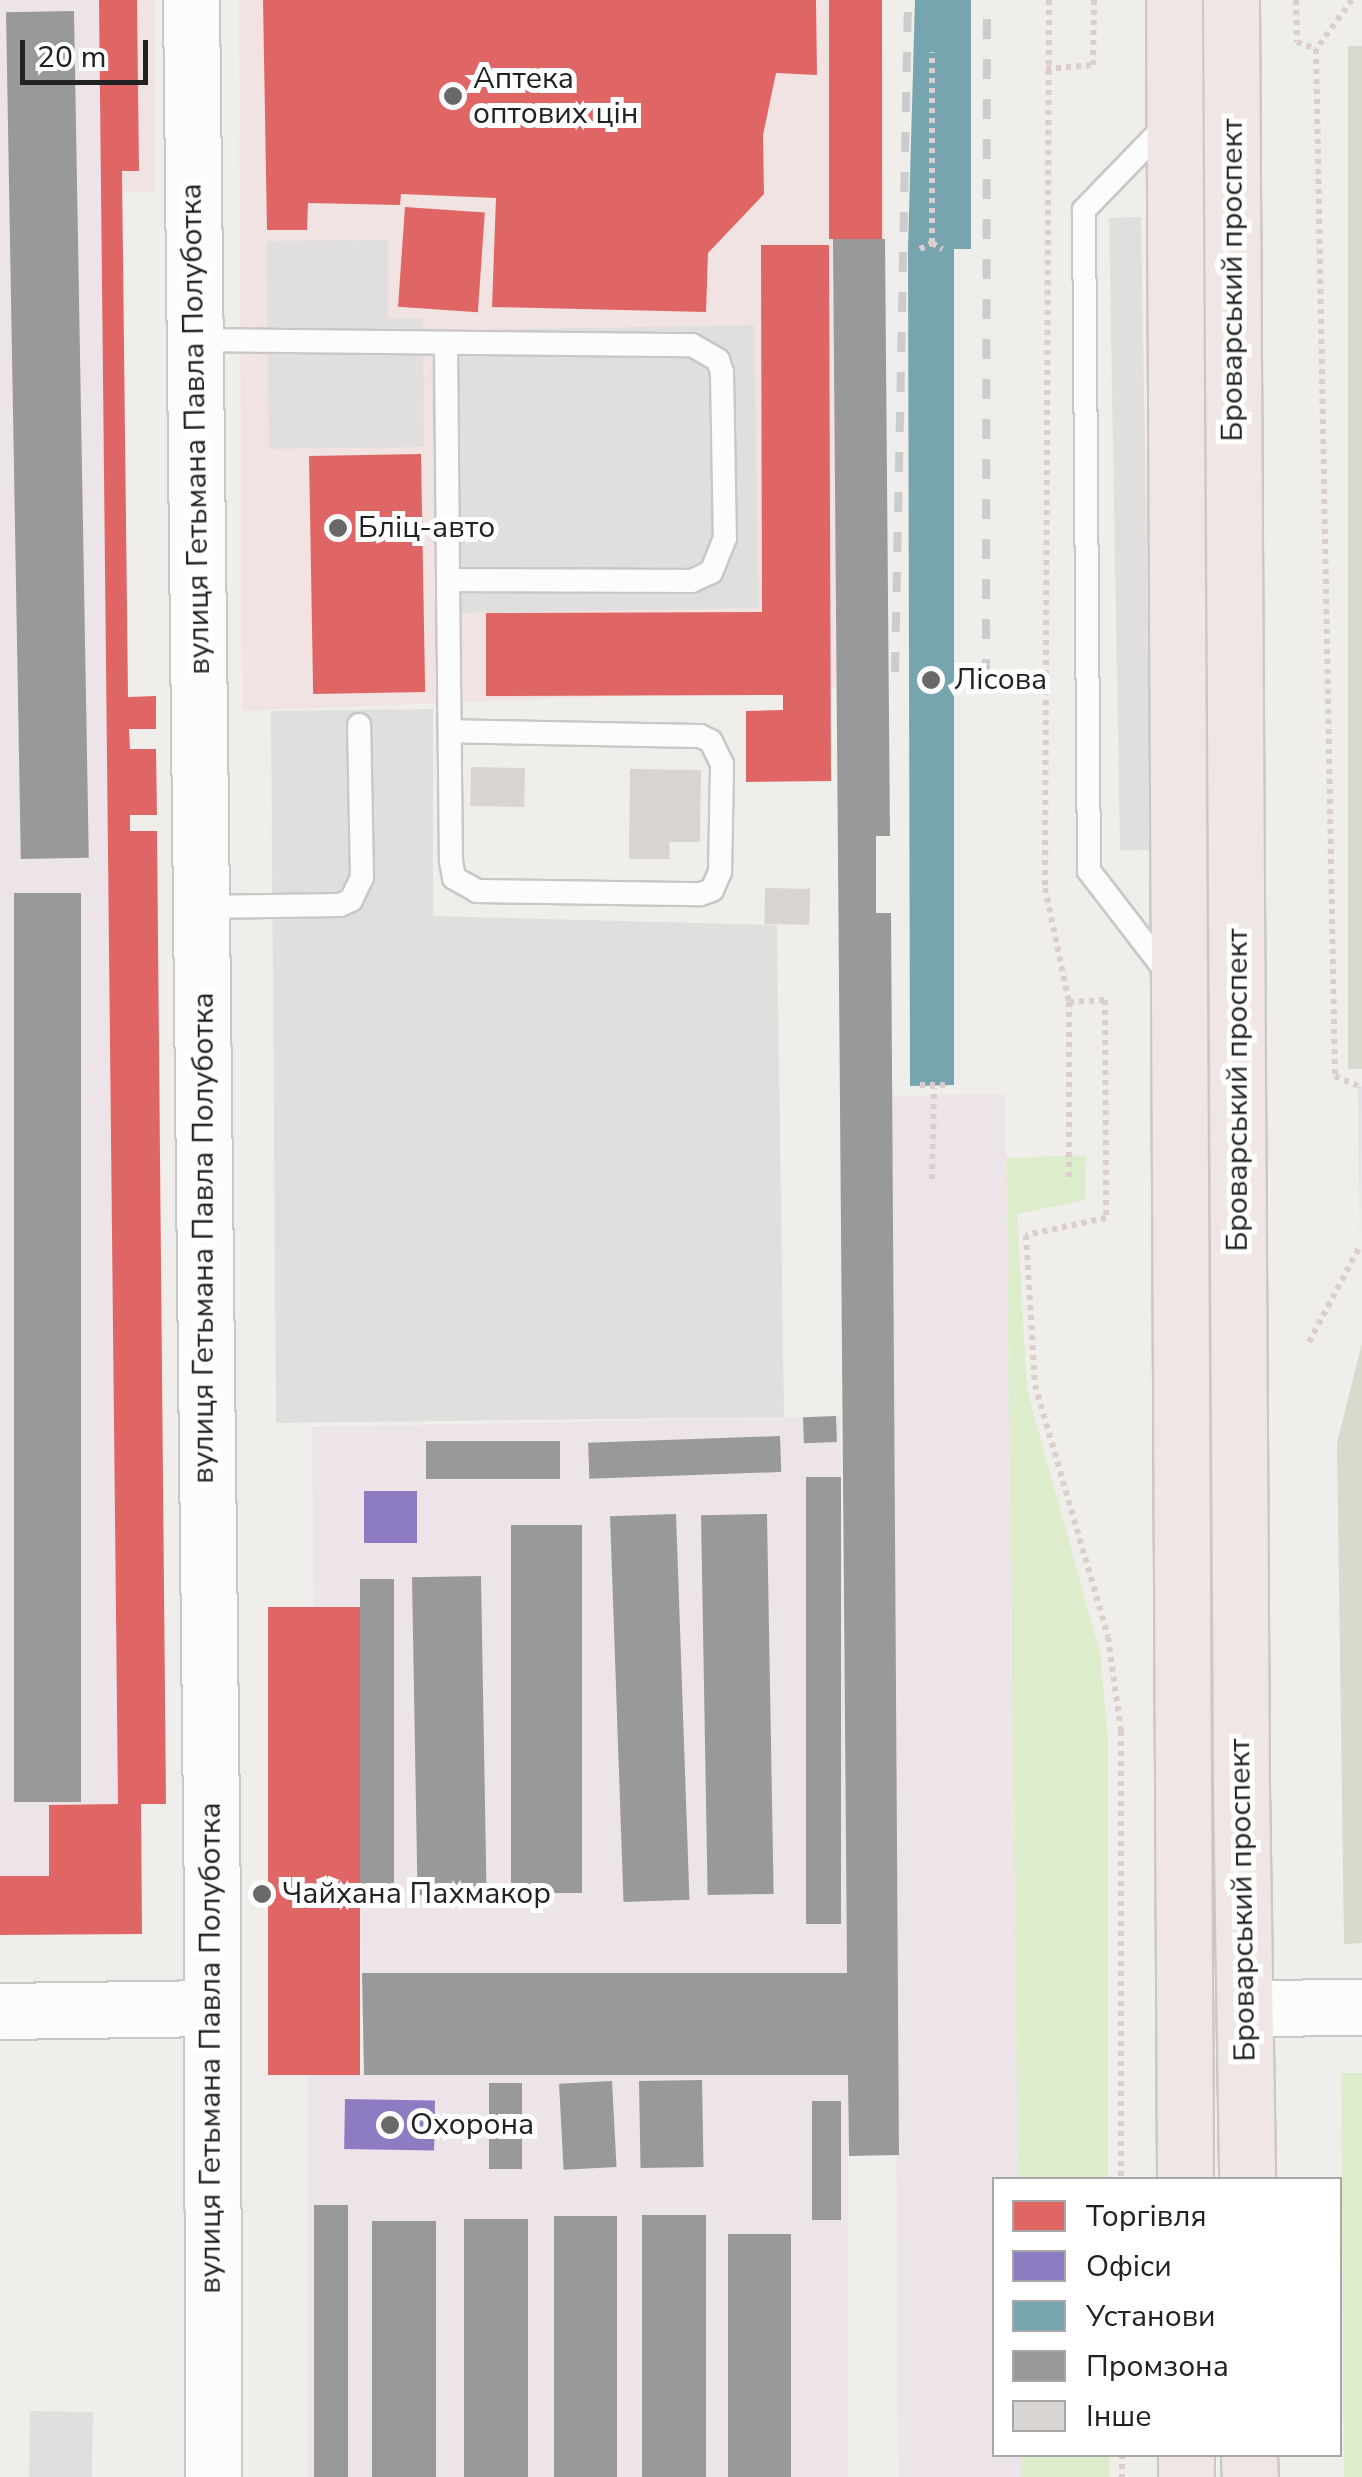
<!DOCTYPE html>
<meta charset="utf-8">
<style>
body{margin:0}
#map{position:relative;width:1362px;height:2477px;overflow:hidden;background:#f0eeeb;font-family:"Nunito Sans",sans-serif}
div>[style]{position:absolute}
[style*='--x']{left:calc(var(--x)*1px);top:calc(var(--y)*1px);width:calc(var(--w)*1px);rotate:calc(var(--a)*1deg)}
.commercial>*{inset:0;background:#f1e3e1;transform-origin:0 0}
.industrial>*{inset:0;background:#ede4e9;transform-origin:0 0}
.construction>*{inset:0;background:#d9d9cd;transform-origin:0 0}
.grass>*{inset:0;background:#ddeccb;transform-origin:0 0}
.parking>*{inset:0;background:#e0dfde;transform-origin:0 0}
.plaza>*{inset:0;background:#e2e1e5}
.shops>*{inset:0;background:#e06666;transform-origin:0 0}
.offices>*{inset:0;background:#8e7cc3;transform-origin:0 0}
.public>*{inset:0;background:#76a5af}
.industry>*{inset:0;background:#999;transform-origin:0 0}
.building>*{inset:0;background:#d7d4d2;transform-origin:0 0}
.path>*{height:6px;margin-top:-3px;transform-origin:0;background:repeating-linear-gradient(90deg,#dccecd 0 5px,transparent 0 10px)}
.roads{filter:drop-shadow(2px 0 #c9c8c7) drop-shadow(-2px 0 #c9c8c7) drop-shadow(0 2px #c9c8c7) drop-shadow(0 -2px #c9c8c7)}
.service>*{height:22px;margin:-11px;padding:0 11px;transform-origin:11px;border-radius:11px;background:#fdfcfc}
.tertiary>*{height:55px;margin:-27.5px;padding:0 27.5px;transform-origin:27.5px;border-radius:27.5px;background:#fdfcfc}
.trunk>*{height:55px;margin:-27.5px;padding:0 27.5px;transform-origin:27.5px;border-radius:27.5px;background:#f0e6e4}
.rail>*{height:8px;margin-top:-4px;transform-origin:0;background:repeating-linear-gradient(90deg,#ccc 0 20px,transparent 0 40px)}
.dots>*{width:28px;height:28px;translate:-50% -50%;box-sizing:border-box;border:5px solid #fff;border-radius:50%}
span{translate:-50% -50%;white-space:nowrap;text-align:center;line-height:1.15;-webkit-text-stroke:10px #fff;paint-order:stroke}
.poi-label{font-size:30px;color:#222}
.left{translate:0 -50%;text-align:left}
.street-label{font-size:30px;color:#222}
.legend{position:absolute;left:992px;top:2177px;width:350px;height:280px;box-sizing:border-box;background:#fff;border:2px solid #a7a7a7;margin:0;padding:12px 18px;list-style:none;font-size:30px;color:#222}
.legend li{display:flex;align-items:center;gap:20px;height:50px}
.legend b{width:50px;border:2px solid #a7a7a7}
.scale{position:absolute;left:20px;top:40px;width:128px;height:45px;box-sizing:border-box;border:5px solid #222;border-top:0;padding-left:12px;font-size:30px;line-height:35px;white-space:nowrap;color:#222;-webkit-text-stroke:8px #fff;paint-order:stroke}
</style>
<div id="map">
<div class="commercial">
<i style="left:99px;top:0;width:55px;height:192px"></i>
<i style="clip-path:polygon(239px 0,882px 0,885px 239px,868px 686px,242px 711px)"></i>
</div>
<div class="industrial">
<i style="clip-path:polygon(0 0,99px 0,118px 1804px,49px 1805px,49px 1876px,0 1876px)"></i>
<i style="clip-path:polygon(1005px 1094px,1018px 2179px,994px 2180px,994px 2454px,1022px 2455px,1022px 2477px,898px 2477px,892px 1096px)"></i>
<i style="clip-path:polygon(840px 1416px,847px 1973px,362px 1973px,359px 1607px,314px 1607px,312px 1427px)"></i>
<i style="left:308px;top:2075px;width:540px;height:402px"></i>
</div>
<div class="construction">
<i style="left:1362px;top:46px;width:1023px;height:14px;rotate:90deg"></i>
<i style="clip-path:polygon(1362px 1343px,1362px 1943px,1344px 1944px,1337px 1443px)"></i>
</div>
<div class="grass">
<i style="clip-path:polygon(1086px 1155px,1085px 1200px,1017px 1214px,1027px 1390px,1100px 1653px,1108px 1737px,1108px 2179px,1018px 2179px,1006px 1158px)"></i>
<i style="clip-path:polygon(1341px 2073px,1362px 2073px,1362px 2477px,1344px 2477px)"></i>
<i style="left:1022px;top:2455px;width:87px;height:22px"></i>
</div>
<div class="parking">
<i style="left:1141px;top:217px;width:633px;height:32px;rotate:89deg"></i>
<i style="clip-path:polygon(388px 240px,388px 318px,423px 318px,424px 447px,269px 449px,266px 241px)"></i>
<i style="left:754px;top:325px;width:283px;height:323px;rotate:89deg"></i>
<i style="clip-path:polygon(433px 709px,433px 916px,777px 925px,784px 1417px,276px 1423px,271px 711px)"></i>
<i style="left:30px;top:2411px;width:63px;height:66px;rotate:1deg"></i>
</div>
<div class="plaza">
<i style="clip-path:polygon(1358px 1086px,1362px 1086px,1360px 1246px)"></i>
</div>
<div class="shops">
<i style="clip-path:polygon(99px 0,137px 0,139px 171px,122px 171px,128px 697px,156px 696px,156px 729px,129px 729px,130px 749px,156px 749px,157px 815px,130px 815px,130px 831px,157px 831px,166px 1804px,141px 1804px,142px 1934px,0 1935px,0 1876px,49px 1876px,49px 1805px,118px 1804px)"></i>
<i style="clip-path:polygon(263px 0,816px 0,817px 75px,776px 73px,763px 135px,764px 194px,708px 253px,706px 312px,492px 307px,496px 198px,401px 194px,400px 205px,308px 203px,307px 230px,267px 230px)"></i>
<i style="left:829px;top:0;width:53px;height:239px"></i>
<i style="left:405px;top:207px;width:80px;height:100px;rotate:4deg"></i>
<i style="clip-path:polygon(761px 245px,829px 245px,831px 781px,746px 782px,746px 711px,783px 710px,783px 695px,486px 696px,486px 613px,762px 612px)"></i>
<i style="left:421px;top:454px;width:238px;height:112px;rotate:89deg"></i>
<i style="left:360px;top:1607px;width:468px;height:92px;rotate:90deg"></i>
</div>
<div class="offices">
<i style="left:364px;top:1491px;width:53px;height:52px"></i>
<i style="left:345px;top:2099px;width:90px;height:50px;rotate:1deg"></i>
</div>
<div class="public">
<i style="clip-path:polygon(915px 0,971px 0,971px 249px,954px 249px,954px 1085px,910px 1086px,908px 249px)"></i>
</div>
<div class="industry">
<i style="left:74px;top:11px;width:847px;height:68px;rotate:89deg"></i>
<i style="clip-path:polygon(833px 239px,885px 239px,890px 836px,876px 836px,876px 913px,891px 913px,899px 2155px,849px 2156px,848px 2075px,364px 2075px,362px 1973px,847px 1973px)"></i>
<i style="left:14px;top:893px;width:67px;height:909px"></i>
<i style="left:836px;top:1416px;width:26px;height:33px;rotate:88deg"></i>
<i style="left:780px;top:1436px;width:36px;height:192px;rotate:88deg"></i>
<i style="left:426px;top:1441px;width:134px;height:38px"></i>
<i style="left:806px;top:1477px;width:35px;height:447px"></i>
<i style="left:676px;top:1514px;width:386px;height:66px;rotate:88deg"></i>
<i style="left:767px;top:1514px;width:380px;height:66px;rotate:89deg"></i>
<i style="left:511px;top:1525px;width:71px;height:368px"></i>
<i style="left:481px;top:1576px;width:318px;height:69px;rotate:89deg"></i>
<i style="left:360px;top:1579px;width:34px;height:315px"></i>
<i style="left:702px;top:2080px;width:87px;height:63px;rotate:89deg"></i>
<i style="left:612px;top:2081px;width:86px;height:53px;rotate:87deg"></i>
<i style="left:522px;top:2083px;width:86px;height:33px;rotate:90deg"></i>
<i style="left:812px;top:2101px;width:29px;height:119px"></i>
<i style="left:348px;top:2205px;width:272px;height:34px;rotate:90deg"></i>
<i style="left:706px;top:2215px;width:262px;height:64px;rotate:90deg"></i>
<i style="left:617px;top:2216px;width:261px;height:63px;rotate:90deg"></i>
<i style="left:464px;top:2219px;width:64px;height:258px"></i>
<i style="left:372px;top:2221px;width:64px;height:256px"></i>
<i style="left:728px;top:2234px;width:63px;height:243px"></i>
</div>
<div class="building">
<i style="left:471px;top:767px;width:54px;height:39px;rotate:1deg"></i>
<i style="clip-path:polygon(630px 769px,701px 770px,700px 842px,669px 842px,670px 859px,629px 859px)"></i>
<i style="left:765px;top:888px;width:45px;height:36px;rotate:1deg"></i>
</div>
<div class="path">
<i style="--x:1049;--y:0;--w:888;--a:90.26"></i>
<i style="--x:1045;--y:888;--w:116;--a:78.1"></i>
<i style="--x:1069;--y:1002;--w:177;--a:90"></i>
<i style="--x:1296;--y:0;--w:42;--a:88.6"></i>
<i style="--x:1297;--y:42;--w:20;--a:20"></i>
<i style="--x:1352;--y:0;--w:61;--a:126.3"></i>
<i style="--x:1316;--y:49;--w:1027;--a:88.94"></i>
<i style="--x:1335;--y:1076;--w:25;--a:23"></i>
<i style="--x:1046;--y:69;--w:47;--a:-4.9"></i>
<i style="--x:1093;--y:65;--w:65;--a:-89.1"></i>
<i style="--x:932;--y:243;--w:191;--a:-90"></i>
<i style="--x:920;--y:249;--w:13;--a:-27"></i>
<i style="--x:932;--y:243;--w:12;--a:31"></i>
<i style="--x:1069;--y:1002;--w:36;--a:-3"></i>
<i style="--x:1105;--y:1000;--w:218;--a:89.7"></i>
<i style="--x:1106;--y:1218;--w:82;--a:168"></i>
<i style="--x:1026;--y:1235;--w:150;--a:86.6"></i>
<i style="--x:1035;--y:1385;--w:262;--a:73.8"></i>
<i style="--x:1108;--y:1637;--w:95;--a:82.1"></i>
<i style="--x:1121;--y:1731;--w:449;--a:90"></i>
<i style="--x:920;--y:1085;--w:25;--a:0"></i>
<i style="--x:932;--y:1179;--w:91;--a:-88.7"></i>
<i style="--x:1309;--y:1342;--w:109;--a:-62"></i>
<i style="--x:1122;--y:2454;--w:23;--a:90"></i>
</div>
<div class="roads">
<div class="service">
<i style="--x:1168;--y:123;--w:121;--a:134"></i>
<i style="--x:1084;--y:210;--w:661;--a:89.57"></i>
<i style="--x:1089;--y:871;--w:131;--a:52.4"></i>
<i style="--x:195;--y:340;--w:497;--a:0.6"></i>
<i style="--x:692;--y:345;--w:30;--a:30"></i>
<i style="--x:718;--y:360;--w:13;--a:72"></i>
<i style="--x:722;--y:372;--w:166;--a:89"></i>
<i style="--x:725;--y:538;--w:37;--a:112"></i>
<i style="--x:711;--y:572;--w:21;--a:155"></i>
<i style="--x:692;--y:581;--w:244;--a:-179.8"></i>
<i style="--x:448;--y:580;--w:281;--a:89.4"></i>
<i style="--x:451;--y:861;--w:17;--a:80"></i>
<i style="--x:454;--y:878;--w:26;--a:29"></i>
<i style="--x:477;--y:891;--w:224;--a:0.8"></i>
<i style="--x:701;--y:894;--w:12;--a:-20"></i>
<i style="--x:712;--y:890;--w:20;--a:-66"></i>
<i style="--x:720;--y:872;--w:108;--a:-88.9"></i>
<i style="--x:722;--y:764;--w:25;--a:-116"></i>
<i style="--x:711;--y:741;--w:12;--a:-156"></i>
<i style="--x:700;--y:736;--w:250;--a:-178.9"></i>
<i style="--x:446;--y:343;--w:237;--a:89.5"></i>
<i style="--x:202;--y:907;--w:138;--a:-0.8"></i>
<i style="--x:340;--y:905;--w:12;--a:-24"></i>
<i style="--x:351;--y:900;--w:25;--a:-64"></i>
<i style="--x:362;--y:877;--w:152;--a:-91.1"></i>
</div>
<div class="tertiary">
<i style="--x:191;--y:0;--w:1918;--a:89.37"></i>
<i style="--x:212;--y:1918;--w:559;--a:89.9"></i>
<i style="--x:1246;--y:2008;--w:116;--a:-0.5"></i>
<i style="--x:0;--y:2011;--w:211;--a:-0.8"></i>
</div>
<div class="trunk">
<i style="--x:1174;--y:0;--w:2180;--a:89.71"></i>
<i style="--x:1231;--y:0;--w:1788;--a:89.68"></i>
<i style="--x:1241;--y:1788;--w:392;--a:89.1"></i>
<i style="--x:1186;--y:2454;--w:23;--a:90"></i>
<i style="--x:1249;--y:2454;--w:23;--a:88"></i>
</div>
</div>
<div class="rail">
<i style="--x:895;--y:672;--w:672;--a:-88.89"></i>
<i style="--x:986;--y:679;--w:679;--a:-89.92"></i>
</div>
<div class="dots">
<i style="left:453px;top:96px;background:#6a6968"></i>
<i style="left:338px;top:528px;background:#6a6968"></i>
<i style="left:931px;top:680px;background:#6a6968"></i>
<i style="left:262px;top:1894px;background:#6a6968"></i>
<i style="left:390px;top:2125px;background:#6a6968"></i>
</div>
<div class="poi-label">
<span class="left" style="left:473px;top:96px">Аптека<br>оптових цін</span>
<span class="left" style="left:358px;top:528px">Бліц-авто</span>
<span class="left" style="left:954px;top:680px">Лісова</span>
<span class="left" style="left:282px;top:1894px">Чайхана Пахмакор</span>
<span class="left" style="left:410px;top:2125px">Охорона</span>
</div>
<div class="street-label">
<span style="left:1233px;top:280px;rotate:-90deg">Броварський проспект</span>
<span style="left:196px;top:429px;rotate:-91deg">вулиця Гетьмана Павла Полуботка</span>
<span style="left:1238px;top:1090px;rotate:-90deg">Броварський проспект</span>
<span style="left:204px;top:1238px;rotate:-90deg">вулиця Гетьмана Павла Полуботка</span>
<span style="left:1243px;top:1900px;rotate:-91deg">Броварський проспект</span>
<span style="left:211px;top:2048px;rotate:-90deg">вулиця Гетьмана Павла Полуботка</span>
</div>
<ul class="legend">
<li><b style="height:28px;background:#e06666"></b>Торгівля</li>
<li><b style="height:28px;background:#8e7cc3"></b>Офіси</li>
<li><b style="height:28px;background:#76a5af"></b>Установи</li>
<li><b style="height:28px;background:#999"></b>Промзона</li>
<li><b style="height:28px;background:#d7d4d2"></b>Інше</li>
</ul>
<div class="scale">20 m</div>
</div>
